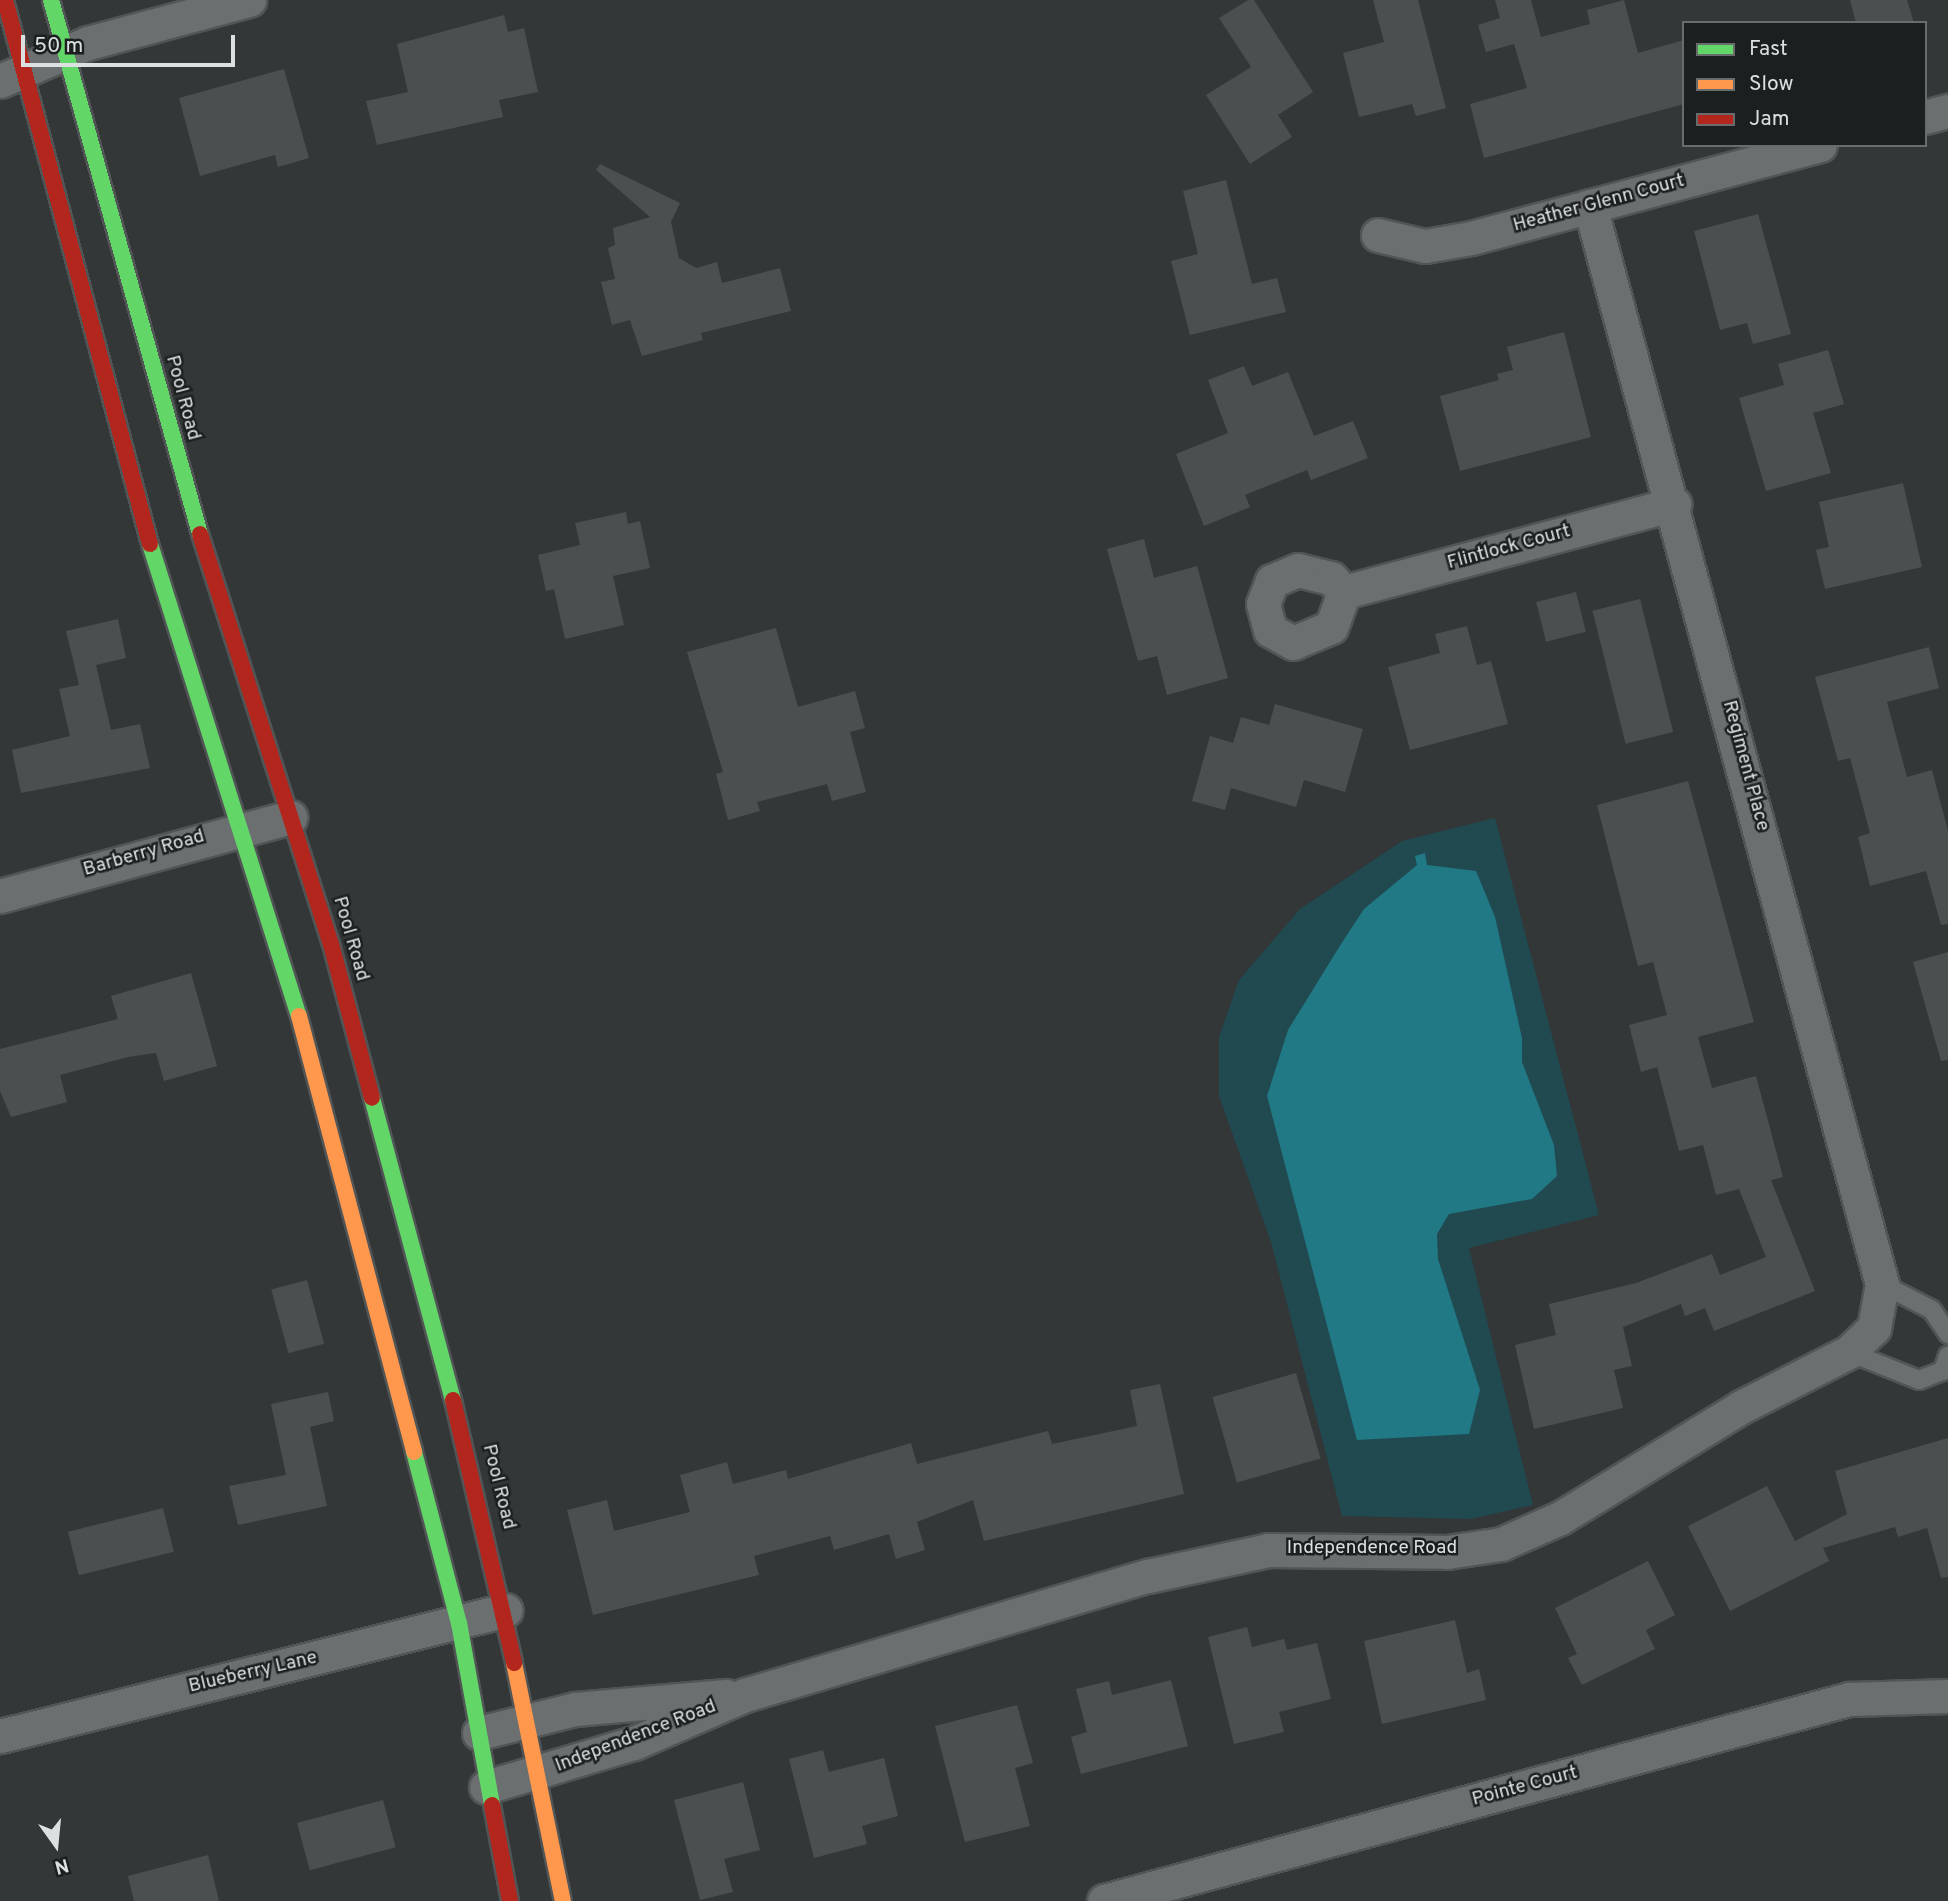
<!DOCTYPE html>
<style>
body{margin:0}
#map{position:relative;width:1948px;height:1901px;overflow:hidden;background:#333738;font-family:Overpass,sans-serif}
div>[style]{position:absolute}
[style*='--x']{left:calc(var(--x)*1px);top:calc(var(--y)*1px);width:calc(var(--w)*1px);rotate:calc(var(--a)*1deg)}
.green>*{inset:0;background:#204950}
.water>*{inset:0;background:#217985}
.building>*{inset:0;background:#4b4f4f;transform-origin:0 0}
.roads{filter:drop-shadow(2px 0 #515556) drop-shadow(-2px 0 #515556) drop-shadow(0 2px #515556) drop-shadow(0 -2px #515556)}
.lane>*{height:18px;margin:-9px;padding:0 9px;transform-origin:9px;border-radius:9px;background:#6c6f70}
.street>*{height:33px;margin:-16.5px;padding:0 16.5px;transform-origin:16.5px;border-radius:16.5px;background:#6c6f70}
.fast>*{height:16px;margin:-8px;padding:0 8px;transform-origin:8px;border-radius:8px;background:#63d668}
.slow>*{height:16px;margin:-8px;padding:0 8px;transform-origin:8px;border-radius:8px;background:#ff974d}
.jam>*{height:16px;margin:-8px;padding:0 8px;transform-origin:8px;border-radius:8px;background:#b3261e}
span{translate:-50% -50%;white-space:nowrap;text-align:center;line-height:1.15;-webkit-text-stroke:5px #1c1f20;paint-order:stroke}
.street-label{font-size:19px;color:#dbe0e1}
.legend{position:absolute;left:1682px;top:21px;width:245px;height:126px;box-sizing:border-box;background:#1c1f20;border:2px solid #686c6d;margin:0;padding:9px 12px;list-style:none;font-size:21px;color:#dbe0e1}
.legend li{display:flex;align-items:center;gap:14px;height:35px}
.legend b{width:35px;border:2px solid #686c6d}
.north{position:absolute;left:21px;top:1810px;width:70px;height:70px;-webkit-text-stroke:5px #1c1f20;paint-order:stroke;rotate:165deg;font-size:19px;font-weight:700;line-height:28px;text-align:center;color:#dbe0e1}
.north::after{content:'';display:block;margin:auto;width:24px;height:32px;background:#dbe0e1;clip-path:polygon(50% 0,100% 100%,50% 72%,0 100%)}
.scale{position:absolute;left:21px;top:35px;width:214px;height:32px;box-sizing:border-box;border:4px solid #dbe0e1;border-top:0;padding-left:9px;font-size:21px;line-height:24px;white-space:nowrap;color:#dbe0e1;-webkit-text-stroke:5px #1c1f20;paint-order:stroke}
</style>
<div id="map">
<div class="green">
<i style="clip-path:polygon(1495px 818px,1599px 1215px,1469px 1248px,1533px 1505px,1471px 1519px,1342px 1516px,1271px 1242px,1219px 1096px,1219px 1037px,1239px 980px,1300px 909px,1402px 841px)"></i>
</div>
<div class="water">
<i style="clip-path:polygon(1425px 853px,1427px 865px,1476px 871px,1495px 917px,1522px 1038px,1522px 1062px,1554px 1145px,1557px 1176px,1532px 1199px,1449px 1214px,1437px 1234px,1438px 1259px,1480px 1390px,1469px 1434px,1357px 1440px,1267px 1096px,1288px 1030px,1341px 944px,1364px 909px,1417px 865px,1415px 856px)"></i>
</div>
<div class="building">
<i style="clip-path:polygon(1248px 0,1254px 0,1313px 92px,1278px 115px,1292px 137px,1250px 164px,1206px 95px,1251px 67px,1219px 18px)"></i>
<i style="clip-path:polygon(1373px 0,1418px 0,1446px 108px,1416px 116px,1412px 104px,1359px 117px,1343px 53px,1384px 42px)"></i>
<i style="clip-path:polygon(1495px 0,1531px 0,1541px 37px,1590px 24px,1587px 10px,1624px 0,1638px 53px,1684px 40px,1684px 104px,1484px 158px,1470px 104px,1527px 88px,1514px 44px,1486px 52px,1478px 25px,1500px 18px)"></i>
<i style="clip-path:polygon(1850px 0,1907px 0,1914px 23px,1856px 23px)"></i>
<i style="clip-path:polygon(504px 15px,508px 32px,524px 28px,538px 92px,499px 100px,503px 117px,377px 145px,366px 101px,408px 92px,397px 44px)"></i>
<i style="clip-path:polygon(284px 69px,309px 158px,278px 167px,275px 155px,200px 176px,179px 98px)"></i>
<i style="clip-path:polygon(600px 164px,680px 203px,671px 222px,679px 258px,696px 268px,717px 262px,722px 283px,780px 268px,791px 311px,701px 333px,703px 340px,642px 356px,630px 320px,612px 325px,601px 282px,615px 279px,608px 248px,615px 245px,613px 228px,650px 217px,596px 170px)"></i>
<i style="clip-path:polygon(1226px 180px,1252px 284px,1277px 278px,1286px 312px,1190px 335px,1171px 261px,1198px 254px,1183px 191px)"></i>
<i style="clip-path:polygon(1758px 214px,1791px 334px,1753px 344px,1747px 323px,1720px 330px,1694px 231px)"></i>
<i style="clip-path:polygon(1564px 332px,1591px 437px,1460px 471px,1440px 396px,1499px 380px,1497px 374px,1513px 370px,1507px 347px)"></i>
<i style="clip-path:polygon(1828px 350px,1844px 404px,1813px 413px,1831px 473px,1766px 491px,1739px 398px,1784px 385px,1778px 364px)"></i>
<i style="clip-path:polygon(1244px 366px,1252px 386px,1288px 372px,1314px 436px,1353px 421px,1368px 458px,1311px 480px,1307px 470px,1245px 495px,1250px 507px,1204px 526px,1176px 454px,1228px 433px,1208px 380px)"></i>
<i style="clip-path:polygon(1903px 483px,1922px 567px,1825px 589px,1816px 550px,1829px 547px,1819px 502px)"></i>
<i style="clip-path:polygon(626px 512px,628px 524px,640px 521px,650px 568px,613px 576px,624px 625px,565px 639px,554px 589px,546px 591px,538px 555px,580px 545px,575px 523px)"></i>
<i style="clip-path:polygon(1144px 539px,1154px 578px,1197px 566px,1228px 678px,1167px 695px,1157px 656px,1138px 661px,1107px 549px)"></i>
<i style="left:1576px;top:592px;width:41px;height:41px;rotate:76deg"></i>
<i style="left:1640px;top:599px;width:137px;height:49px;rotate:76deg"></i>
<i style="clip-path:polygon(118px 619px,126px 658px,96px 665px,111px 730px,140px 724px,150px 768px,21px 793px,12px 750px,70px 736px,59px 689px,79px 685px,66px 631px)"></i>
<i style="clip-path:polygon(1467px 626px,1477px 665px,1491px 661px,1508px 724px,1410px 750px,1388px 667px,1440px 653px,1435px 634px)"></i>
<i style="clip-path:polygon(776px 628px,798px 707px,855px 691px,865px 728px,850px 732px,866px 792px,832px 801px,827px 784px,757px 802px,760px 811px,728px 820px,716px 774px,723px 772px,687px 652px)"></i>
<i style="clip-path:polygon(1929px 647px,1939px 688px,1887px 702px,1907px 777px,1932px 770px,1948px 831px,1948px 924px,1941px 925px,1926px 871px,1870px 886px,1858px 837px,1870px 833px,1850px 758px,1838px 761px,1815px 677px)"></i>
<i style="clip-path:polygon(1275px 704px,1363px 729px,1345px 792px,1304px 780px,1296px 807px,1231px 788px,1225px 810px,1192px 801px,1210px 736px,1233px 743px,1241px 717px,1269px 725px)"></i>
<i style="clip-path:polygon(1688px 781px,1754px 1022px,1698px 1037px,1712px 1088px,1756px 1076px,1783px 1177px,1771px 1180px,1815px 1291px,1714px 1331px,1705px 1308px,1685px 1316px,1681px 1304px,1623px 1327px,1632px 1366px,1614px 1370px,1623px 1408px,1534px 1429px,1515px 1345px,1556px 1335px,1549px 1304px,1636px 1283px,1712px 1254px,1720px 1275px,1766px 1257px,1739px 1189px,1716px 1195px,1703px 1145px,1679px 1151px,1657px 1067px,1641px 1072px,1629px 1025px,1667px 1015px,1653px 962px,1638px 966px,1597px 805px)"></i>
<i style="clip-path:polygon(1948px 952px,1948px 1060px,1941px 1061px,1913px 962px)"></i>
<i style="clip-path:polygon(191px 973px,217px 1066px,164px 1081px,156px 1053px,128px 1057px,60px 1075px,67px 1102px,11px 1117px,0 1091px,0 1049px,118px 1019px,111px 996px)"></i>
<i style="left:307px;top:1280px;width:66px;height:37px;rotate:75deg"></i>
<i style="left:1296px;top:1373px;width:89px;height:87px;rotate:74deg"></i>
<i style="clip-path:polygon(1160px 1384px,1184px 1494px,984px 1541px,973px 1500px,917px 1522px,925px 1550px,896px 1559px,889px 1534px,834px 1550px,830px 1536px,754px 1556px,759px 1575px,593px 1615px,567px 1510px,607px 1500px,614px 1531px,690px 1512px,680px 1475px,727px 1462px,733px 1484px,786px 1470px,788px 1479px,911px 1443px,917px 1464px,1048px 1431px,1052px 1444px,1137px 1426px,1130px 1390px)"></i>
<i style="clip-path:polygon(328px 1392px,334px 1421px,310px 1427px,327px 1506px,238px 1525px,229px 1486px,286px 1475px,271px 1404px)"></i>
<i style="clip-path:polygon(1948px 1438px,1948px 1577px,1941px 1578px,1927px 1528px,1898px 1537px,1895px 1527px,1823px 1548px,1829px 1561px,1730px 1611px,1688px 1526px,1767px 1486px,1795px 1541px,1847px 1514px,1835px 1471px)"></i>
<i style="left:163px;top:1508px;width:45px;height:98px;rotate:76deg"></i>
<i style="clip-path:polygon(1648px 1561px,1675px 1615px,1646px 1630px,1655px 1649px,1582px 1685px,1568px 1658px,1577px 1654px,1555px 1608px)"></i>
<i style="clip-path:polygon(1455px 1620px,1467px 1673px,1479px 1669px,1486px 1700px,1382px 1724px,1364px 1641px)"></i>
<i style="clip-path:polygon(1247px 1627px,1252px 1647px,1284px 1639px,1287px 1650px,1317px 1643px,1331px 1699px,1279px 1712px,1284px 1732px,1234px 1744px,1208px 1637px)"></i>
<i style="clip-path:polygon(1171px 1680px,1188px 1746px,1081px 1774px,1071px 1737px,1087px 1732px,1076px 1689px,1109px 1681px,1112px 1695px)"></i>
<i style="clip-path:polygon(1017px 1705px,1033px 1763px,1015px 1768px,1030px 1826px,965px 1842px,935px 1726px)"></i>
<i style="clip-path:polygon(823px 1750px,829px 1772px,884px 1758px,898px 1816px,862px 1826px,867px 1844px,814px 1858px,789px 1759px)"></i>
<i style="clip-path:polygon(743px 1782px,760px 1850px,724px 1859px,733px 1892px,700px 1900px,674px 1800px)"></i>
<i style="left:383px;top:1800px;width:49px;height:89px;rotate:75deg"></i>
<i style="clip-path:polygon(208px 1855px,219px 1901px,134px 1901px,128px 1876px)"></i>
</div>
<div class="roads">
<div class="lane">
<i style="--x:1882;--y:1284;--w:56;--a:27.5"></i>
<i style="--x:1932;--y:1310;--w:29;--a:56"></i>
<i style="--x:1849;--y:1352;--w:75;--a:21.8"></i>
<i style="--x:1919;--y:1380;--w:26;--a:-21"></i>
<i style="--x:1943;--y:1371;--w:16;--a:-72"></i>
</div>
<div class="street">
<i style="--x:0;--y:81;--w:96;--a:-23.4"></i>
<i style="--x:88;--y:43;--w:167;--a:-15"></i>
<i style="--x:1925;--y:117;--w:24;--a:-15"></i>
<i style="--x:1378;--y:235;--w:48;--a:13.2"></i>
<i style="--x:1425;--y:246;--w:47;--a:-9.9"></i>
<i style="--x:1471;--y:238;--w:361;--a:-14.9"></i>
<i style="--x:1298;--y:570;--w:34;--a:14"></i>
<i style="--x:1331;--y:578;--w:19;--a:47"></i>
<i style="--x:1344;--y:592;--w:37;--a:110"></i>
<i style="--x:1331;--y:627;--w:41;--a:157.2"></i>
<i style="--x:1293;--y:643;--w:26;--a:-151"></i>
<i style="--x:1270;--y:630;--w:27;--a:-105"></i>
<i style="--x:1263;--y:604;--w:25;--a:-69"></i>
<i style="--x:1272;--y:581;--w:28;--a:-23"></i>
<i style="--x:1344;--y:592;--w:342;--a:-14.9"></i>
<i style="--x:0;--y:896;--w:301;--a:-15.2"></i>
<i style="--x:479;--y:1733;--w:99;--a:-14"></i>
<i style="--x:575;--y:1709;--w:151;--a:-5"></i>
<i style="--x:0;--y:1736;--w:521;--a:-13.98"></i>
<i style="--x:486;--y:1787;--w:154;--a:-16.6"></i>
<i style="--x:634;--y:1743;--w:121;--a:-23.4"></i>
<i style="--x:745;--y:1695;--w:420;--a:-16.5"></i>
<i style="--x:1148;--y:1576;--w:123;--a:-12.2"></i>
<i style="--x:1268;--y:1550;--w:179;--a:0.6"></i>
<i style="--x:1447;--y:1552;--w:55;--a:-8.4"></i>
<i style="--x:1501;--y:1544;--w:64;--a:-23.8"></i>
<i style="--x:1560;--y:1518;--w:212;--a:-31.5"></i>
<i style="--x:1741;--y:1407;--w:121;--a:-27"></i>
<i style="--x:1849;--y:1352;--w:35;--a:-44"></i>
<i style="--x:1874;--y:1328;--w:45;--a:-79.7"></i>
<i style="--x:1882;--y:1284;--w:1117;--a:-105.16"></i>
<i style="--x:1104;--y:1901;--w:772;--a:-15.17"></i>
<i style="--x:1849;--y:1699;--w:99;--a:-1.7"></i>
</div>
<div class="fast">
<i style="--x:51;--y:0;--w:554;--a:74.41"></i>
<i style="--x:150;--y:544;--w:495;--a:72.5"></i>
<i style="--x:372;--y:1098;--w:313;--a:75"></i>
<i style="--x:414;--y:1452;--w:177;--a:75.3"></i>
<i style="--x:459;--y:1623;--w:185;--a:79.7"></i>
</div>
<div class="slow">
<i style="--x:299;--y:1016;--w:451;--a:75.2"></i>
<i style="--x:514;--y:1663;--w:243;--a:78.4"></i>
</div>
<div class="jam">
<i style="--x:5;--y:0;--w:563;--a:75.08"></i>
<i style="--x:200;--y:534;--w:430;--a:72.3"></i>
<i style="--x:331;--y:944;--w:159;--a:75.1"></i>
<i style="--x:453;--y:1400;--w:270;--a:76.9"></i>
<i style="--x:492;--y:1805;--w:98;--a:79.4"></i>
</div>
</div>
<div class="street-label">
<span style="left:1599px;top:204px;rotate:-15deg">Heather Glenn Court</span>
<span style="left:182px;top:398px;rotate:75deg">Pool Road</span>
<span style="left:1509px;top:548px;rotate:-15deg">Flintlock Court</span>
<span style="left:1745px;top:766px;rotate:75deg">Regiment Place</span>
<span style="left:144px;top:854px;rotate:-16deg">Barberry Road</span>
<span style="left:350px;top:939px;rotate:74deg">Pool Road</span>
<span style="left:498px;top:1487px;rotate:76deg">Pool Road</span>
<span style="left:1372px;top:1549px">Independence Road</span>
<span style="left:253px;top:1673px;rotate:-13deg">Blueberry Lane</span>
<span style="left:636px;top:1737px;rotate:-21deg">Independence Road</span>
<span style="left:1525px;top:1787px;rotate:-15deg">Pointe Court</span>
</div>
<ul class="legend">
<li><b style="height:9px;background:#63d668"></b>Fast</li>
<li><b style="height:9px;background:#ff974d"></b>Slow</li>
<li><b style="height:9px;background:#b3261e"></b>Jam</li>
</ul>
<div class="north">N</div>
<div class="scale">50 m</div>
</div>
